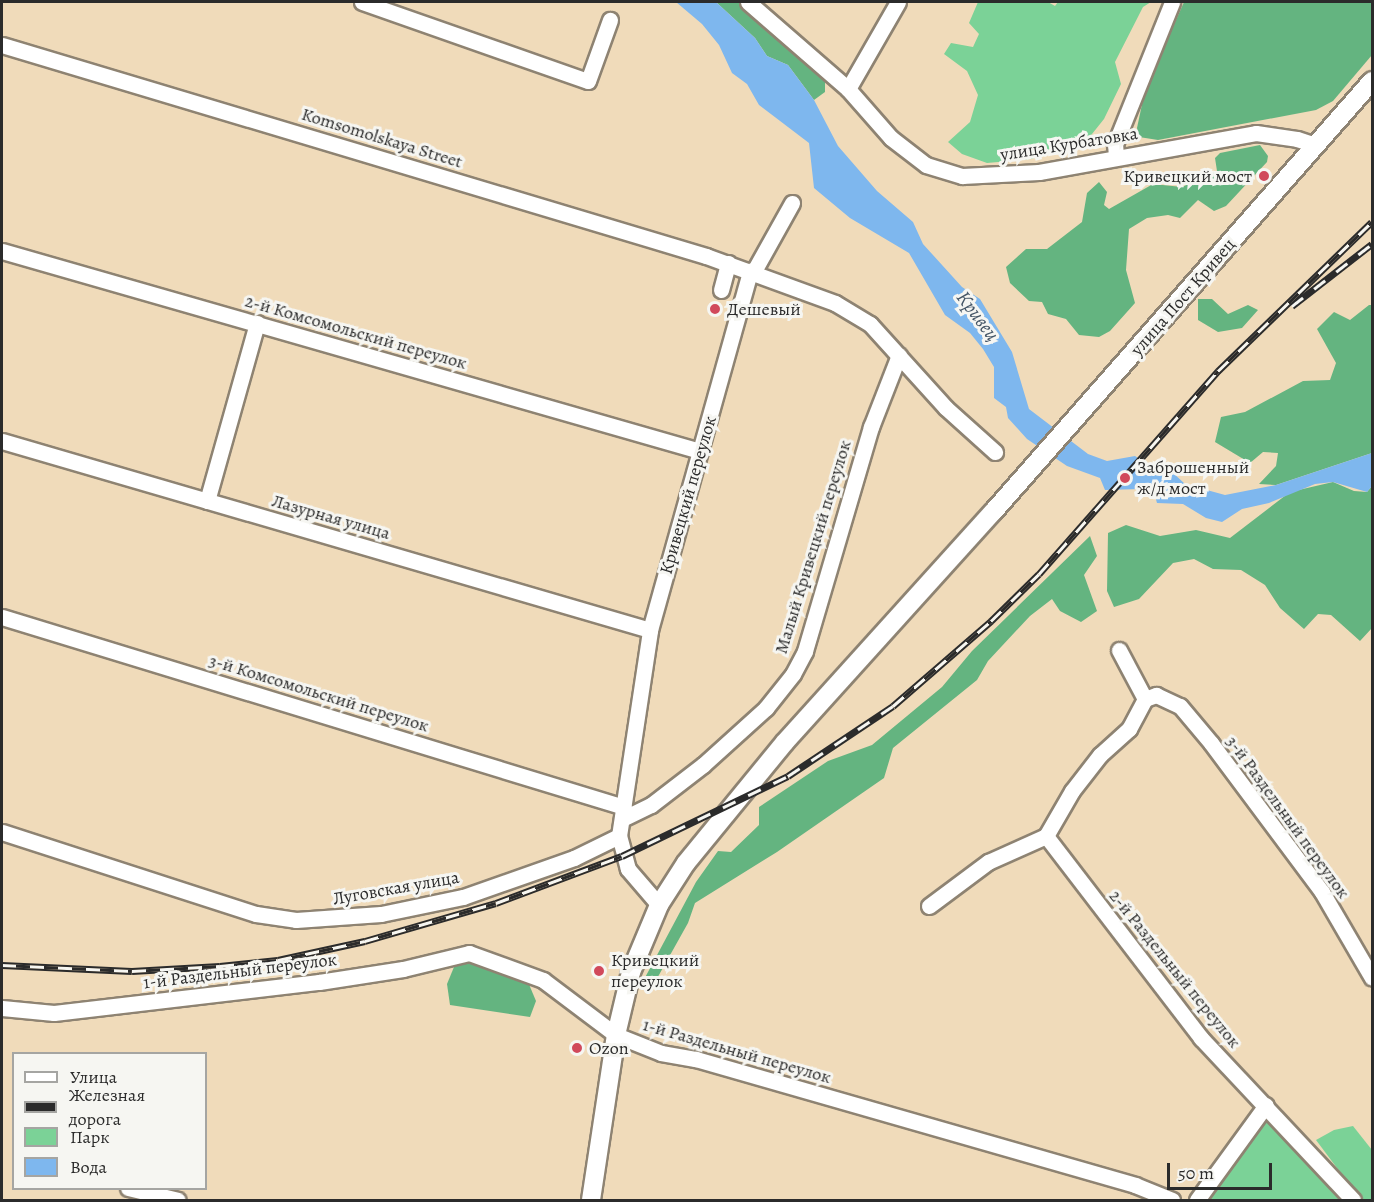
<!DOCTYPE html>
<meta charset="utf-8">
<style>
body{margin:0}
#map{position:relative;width:1374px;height:1202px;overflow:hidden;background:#f0dbba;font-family:Alegreya,serif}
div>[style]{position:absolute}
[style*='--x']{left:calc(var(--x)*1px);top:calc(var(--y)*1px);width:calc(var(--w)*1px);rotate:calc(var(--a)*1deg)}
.green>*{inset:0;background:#7bd297}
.forest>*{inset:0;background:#64b480}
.water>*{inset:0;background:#7eb7ee}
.roads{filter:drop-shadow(2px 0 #8e8372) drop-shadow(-2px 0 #8e8372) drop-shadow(0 2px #8e8372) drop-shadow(0 -2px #8e8372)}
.minor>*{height:15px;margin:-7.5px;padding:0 7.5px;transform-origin:7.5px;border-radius:7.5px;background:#fff}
.major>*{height:18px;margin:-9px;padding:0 9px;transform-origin:9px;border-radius:9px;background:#fff}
.rail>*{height:7px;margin-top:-3.5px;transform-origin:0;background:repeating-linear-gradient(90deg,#f6f6f2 0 14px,#2b2b2b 0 28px);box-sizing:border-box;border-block:2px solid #2b2b2b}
.dots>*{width:16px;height:16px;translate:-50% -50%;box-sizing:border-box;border:3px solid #f6f6f2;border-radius:50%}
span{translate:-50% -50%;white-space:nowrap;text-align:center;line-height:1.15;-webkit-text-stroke:6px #f6f6f2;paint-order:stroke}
.street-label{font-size:18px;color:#2b2b2b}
.poi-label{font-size:18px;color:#2b2b2b}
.right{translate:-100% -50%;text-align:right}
.left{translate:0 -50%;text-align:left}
.water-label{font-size:20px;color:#456;font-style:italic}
.frame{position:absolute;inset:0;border:3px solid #2b2b2b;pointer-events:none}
.legend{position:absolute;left:12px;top:1052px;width:195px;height:138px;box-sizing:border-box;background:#f6f6f2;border:2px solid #a5a5a2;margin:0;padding:8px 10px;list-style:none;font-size:18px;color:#2b2b2b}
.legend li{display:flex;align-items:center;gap:12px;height:30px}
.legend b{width:30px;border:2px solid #a5a5a2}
.scale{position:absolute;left:1167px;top:1163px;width:105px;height:27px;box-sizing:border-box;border:3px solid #2b2b2b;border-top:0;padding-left:8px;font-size:18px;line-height:21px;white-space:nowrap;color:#2b2b2b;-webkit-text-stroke:4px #f6f6f2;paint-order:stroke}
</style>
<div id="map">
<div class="green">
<i style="clip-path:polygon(978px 2px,1048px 2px,1055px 6px,1058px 2px,1151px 2px,1143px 7px,1115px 62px,1121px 84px,1104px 119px,1088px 139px,1031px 159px,987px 163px,962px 154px,948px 142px,970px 122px,978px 95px,967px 71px,944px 54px,951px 43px,973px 47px,979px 34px,969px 23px)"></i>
<i style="clip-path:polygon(1266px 1120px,1341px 1200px,1206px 1200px,1217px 1181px)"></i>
<i style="clip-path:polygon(1353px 1126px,1372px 1150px,1372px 1200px,1361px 1200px,1316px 1140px,1334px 1130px)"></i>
</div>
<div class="forest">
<i style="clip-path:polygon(716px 2px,740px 2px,825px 78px,825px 92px,814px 100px,788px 65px,767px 56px,755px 38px)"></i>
<i style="clip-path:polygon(1184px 2px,1372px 2px,1372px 55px,1333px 101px,1316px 110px,1158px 140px,1139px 137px,1137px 128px,1145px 90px)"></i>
<i style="clip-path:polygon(1260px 145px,1268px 156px,1267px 162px,1226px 206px,1214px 211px,1198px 200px,1180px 218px,1168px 215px,1147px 218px,1129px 229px,1126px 270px,1135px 303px,1110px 331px,1099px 337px,1079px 335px,1066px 319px,1048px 314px,1042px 302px,1029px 301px,1010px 283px,1006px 267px,1026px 249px,1047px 249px,1082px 222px,1087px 193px,1099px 182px,1107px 192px,1104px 205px,1109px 209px,1153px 184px,1182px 187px,1217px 171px,1215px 158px,1220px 153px)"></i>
<i style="clip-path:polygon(1198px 299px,1212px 299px,1228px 314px,1248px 305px,1258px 310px,1242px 328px,1218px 332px,1198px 320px)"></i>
<i style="clip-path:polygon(1369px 305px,1372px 305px,1372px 453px,1276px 485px,1259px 484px,1276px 466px,1278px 453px,1263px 452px,1250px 463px,1215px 442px,1221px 417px,1245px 412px,1303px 381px,1330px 380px,1336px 363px,1317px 329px,1334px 312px,1350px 320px)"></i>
<i style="clip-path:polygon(1333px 482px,1354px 491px,1367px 492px,1372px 486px,1372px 628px,1360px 641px,1331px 615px,1318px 614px,1304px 629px,1280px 608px,1265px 585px,1241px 570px,1213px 569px,1194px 559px,1173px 563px,1139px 599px,1114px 607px,1107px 591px,1108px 533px,1126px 525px,1160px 536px,1196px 530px,1230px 538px,1290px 492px)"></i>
<i style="clip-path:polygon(1090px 536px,1097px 556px,1084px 575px,1097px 611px,1081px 622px,1060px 611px,1052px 599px,1030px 616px,988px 661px,977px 680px,893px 748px,884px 778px,777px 852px,695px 903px,688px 923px,650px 991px,640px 987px,696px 882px,718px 851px,731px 852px,759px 825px,759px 807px,828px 761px,872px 745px,942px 687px,972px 651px)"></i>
<i style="clip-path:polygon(469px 962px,528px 982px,536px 1001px,530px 1017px,450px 1005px,447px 984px,454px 967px)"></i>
</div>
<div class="water">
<i style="clip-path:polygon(676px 2px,716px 2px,755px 38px,767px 56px,788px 65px,814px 100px,838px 146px,877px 191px,913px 222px,923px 244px,962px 287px,980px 299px,1012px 352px,1029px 409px,1088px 454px,1107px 461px,1135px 456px,1155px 470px,1171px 471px,1185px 484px,1225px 495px,1276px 485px,1372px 453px,1372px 486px,1367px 492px,1333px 482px,1315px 484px,1269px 503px,1242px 509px,1222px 522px,1206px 518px,1183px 504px,1157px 503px,1155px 496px,1142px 489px,1105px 490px,1100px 478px,1067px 466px,1027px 439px,1008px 418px,1006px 407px,994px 398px,994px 367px,983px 349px,970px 333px,945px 315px,909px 253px,850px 218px,814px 188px,809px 143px,759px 105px,747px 84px,732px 73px,719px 45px,702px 24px)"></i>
</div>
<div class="roads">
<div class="minor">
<i style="--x:362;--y:2;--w:239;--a:19.3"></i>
<i style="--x:588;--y:81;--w:65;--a:-70.2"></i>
<i style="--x:748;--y:2;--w:133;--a:41"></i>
<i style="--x:848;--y:89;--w:65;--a:48.7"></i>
<i style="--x:891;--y:138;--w:44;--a:37.6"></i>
<i style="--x:926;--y:165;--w:38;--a:17"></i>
<i style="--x:962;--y:176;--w:77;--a:-3"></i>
<i style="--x:1039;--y:172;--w:220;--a:-10.2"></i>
<i style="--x:1256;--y:133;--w:41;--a:8.3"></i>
<i style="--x:1297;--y:139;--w:19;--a:18"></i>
<i style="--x:2;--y:45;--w:735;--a:16.68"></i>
<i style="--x:706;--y:256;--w:137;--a:20"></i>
<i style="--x:835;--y:303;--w:41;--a:31"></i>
<i style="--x:870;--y:324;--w:113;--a:47.9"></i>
<i style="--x:946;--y:408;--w:66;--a:41.9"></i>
<i style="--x:848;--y:89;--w:100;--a:-60.1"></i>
<i style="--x:1116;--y:157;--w:13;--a:-94"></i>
<i style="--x:1115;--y:144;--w:153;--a:-68.1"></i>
<i style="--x:2;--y:251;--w:726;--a:15.99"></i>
<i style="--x:754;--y:271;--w:78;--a:-60.8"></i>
<i style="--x:721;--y:290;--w:28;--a:-75"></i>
<i style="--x:2;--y:441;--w:675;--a:16.26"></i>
<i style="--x:207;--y:501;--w:185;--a:-74.3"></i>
<i style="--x:2;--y:617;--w:650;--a:16.99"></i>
<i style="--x:1119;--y:650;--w:55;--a:62"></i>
<i style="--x:622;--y:819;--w:32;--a:-26"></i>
<i style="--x:651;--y:805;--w:66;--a:-37.6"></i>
<i style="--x:703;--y:765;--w:85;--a:-42.1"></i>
<i style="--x:766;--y:708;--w:43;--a:-51.5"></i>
<i style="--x:793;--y:674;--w:26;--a:-62"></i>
<i style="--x:805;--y:651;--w:234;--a:-73.6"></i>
<i style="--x:871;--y:427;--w:77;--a:-68.7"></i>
<i style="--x:2;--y:832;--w:267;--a:17.9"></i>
<i style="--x:256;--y:914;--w:40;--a:8.5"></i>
<i style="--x:296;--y:920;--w:85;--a:-4"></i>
<i style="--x:381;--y:914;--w:84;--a:-11.7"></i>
<i style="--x:463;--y:897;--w:118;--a:-19.4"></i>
<i style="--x:574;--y:858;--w:50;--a:-26.1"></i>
<i style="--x:1046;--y:836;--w:255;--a:52.5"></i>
<i style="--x:1201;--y:1038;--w:222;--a:46.8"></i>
<i style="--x:659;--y:905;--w:48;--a:-130.7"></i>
<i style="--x:628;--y:869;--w:34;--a:-105"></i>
<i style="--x:619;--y:836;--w:208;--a:-81.4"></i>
<i style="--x:650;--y:630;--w:373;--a:-74.4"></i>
<i style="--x:929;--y:906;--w:74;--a:-36.7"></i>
<i style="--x:988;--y:862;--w:64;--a:-24.1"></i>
<i style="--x:1046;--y:836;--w:52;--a:-60"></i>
<i style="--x:1072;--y:791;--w:46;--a:-52.1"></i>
<i style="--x:1100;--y:755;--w:39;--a:-42"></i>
<i style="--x:1129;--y:729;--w:34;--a:-62"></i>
<i style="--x:1145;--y:699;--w:12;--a:-20"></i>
<i style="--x:1156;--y:695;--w:26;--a:25"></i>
<i style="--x:1180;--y:706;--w:48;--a:50"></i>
<i style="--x:1211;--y:743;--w:186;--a:53.3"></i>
<i style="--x:1322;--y:892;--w:99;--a:59.8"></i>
<i style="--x:2;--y:1008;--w:52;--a:5.5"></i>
<i style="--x:54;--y:1013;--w:267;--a:-6.7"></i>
<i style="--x:319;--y:982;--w:85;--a:-8.8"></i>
<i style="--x:403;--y:969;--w:68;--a:-13.6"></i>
<i style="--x:469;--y:953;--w:79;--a:20"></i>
<i style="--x:543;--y:980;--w:91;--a:37"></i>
<i style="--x:616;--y:1035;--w:48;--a:21.8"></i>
<i style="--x:661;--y:1053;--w:36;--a:10"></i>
<i style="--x:696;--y:1059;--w:457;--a:16"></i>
<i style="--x:1135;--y:1185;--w:40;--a:22"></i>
<i style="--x:128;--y:1188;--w:51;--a:13.5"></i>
<i style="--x:1197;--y:1200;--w:117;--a:-54"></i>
</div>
<div class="major">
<i style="--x:591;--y:1200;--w:167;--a:-81.4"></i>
<i style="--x:616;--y:1035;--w:65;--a:-76.6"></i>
<i style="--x:631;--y:972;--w:73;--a:-67.3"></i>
<i style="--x:659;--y:905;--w:50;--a:-57.3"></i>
<i style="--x:686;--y:863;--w:156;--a:-50.7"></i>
<i style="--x:785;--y:742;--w:310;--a:-47.9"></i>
<i style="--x:993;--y:512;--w:574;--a:-48.67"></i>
</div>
</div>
<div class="rail">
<i style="--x:1292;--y:306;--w:101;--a:-37.8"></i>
<i style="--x:2;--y:965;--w:130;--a:2.6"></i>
<i style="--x:132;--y:971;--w:88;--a:-3.3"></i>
<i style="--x:220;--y:966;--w:58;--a:-5.9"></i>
<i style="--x:278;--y:960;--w:89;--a:-12.3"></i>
<i style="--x:365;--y:941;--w:136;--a:-16.2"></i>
<i style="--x:496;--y:903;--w:134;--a:-20.5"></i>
<i style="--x:622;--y:856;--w:184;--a:-25.7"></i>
<i style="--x:788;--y:776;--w:126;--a:-33.7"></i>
<i style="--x:893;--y:706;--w:130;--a:-40.9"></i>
<i style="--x:991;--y:621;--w:67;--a:-44.4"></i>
<i style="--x:1039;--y:574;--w:271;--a:-48.6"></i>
<i style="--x:1218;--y:371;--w:214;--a:-44.1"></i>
</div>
<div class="dots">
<i style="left:1264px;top:176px;background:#d1495b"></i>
<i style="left:715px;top:309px;background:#d1495b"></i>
<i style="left:1125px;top:478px;background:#d1495b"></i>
<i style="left:599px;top:971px;background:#d1495b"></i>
<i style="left:577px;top:1048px;background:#d1495b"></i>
</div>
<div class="street-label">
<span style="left:382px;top:138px;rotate:17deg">Komsomolskaya Street</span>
<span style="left:1069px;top:144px;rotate:-9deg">улица Курбатовка</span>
<span style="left:1183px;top:297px;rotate:-49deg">улица Пост Кривец</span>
<span style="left:356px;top:332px;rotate:16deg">2-й Комсомольский переулок</span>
<span style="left:688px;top:495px;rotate:-74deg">Кривецкий переулок</span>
<span style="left:331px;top:517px;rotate:16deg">Лазурная улица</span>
<span style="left:813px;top:547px;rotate:-73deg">Малый Кривецкий переулок</span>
<span style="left:319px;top:693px;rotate:17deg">3-й Комсомольский переулок</span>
<span style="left:1288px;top:817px;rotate:54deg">3-й Раздельный переулок</span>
<span style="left:396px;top:888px;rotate:-10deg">Луговская улица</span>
<span style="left:1175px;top:969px;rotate:51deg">2-й Раздельный переулок</span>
<span style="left:240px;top:971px;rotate:-7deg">1-й Раздельный переулок</span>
<span style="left:737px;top:1051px;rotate:16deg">1-й Раздельный переулок</span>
</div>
<div class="poi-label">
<span class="right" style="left:1252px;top:176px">Кривецкий мост</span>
<span class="left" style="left:727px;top:309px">Дешевый</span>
<span class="left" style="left:1137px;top:478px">Заброшенный<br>ж/д мост</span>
<span class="left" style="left:611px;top:971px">Кривецкий<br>переулок</span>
<span class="left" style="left:589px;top:1048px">Ozon</span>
</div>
<div class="water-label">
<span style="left:978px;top:316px;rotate:53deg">Кривец</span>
</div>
<div class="frame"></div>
<ul class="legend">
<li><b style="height:8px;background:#fff"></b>Улица</li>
<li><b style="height:8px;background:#2b2b2b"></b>Железная дорога</li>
<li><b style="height:16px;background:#7bd297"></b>Парк</li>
<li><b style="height:16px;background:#7eb7ee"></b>Вода</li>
</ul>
<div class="scale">50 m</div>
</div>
